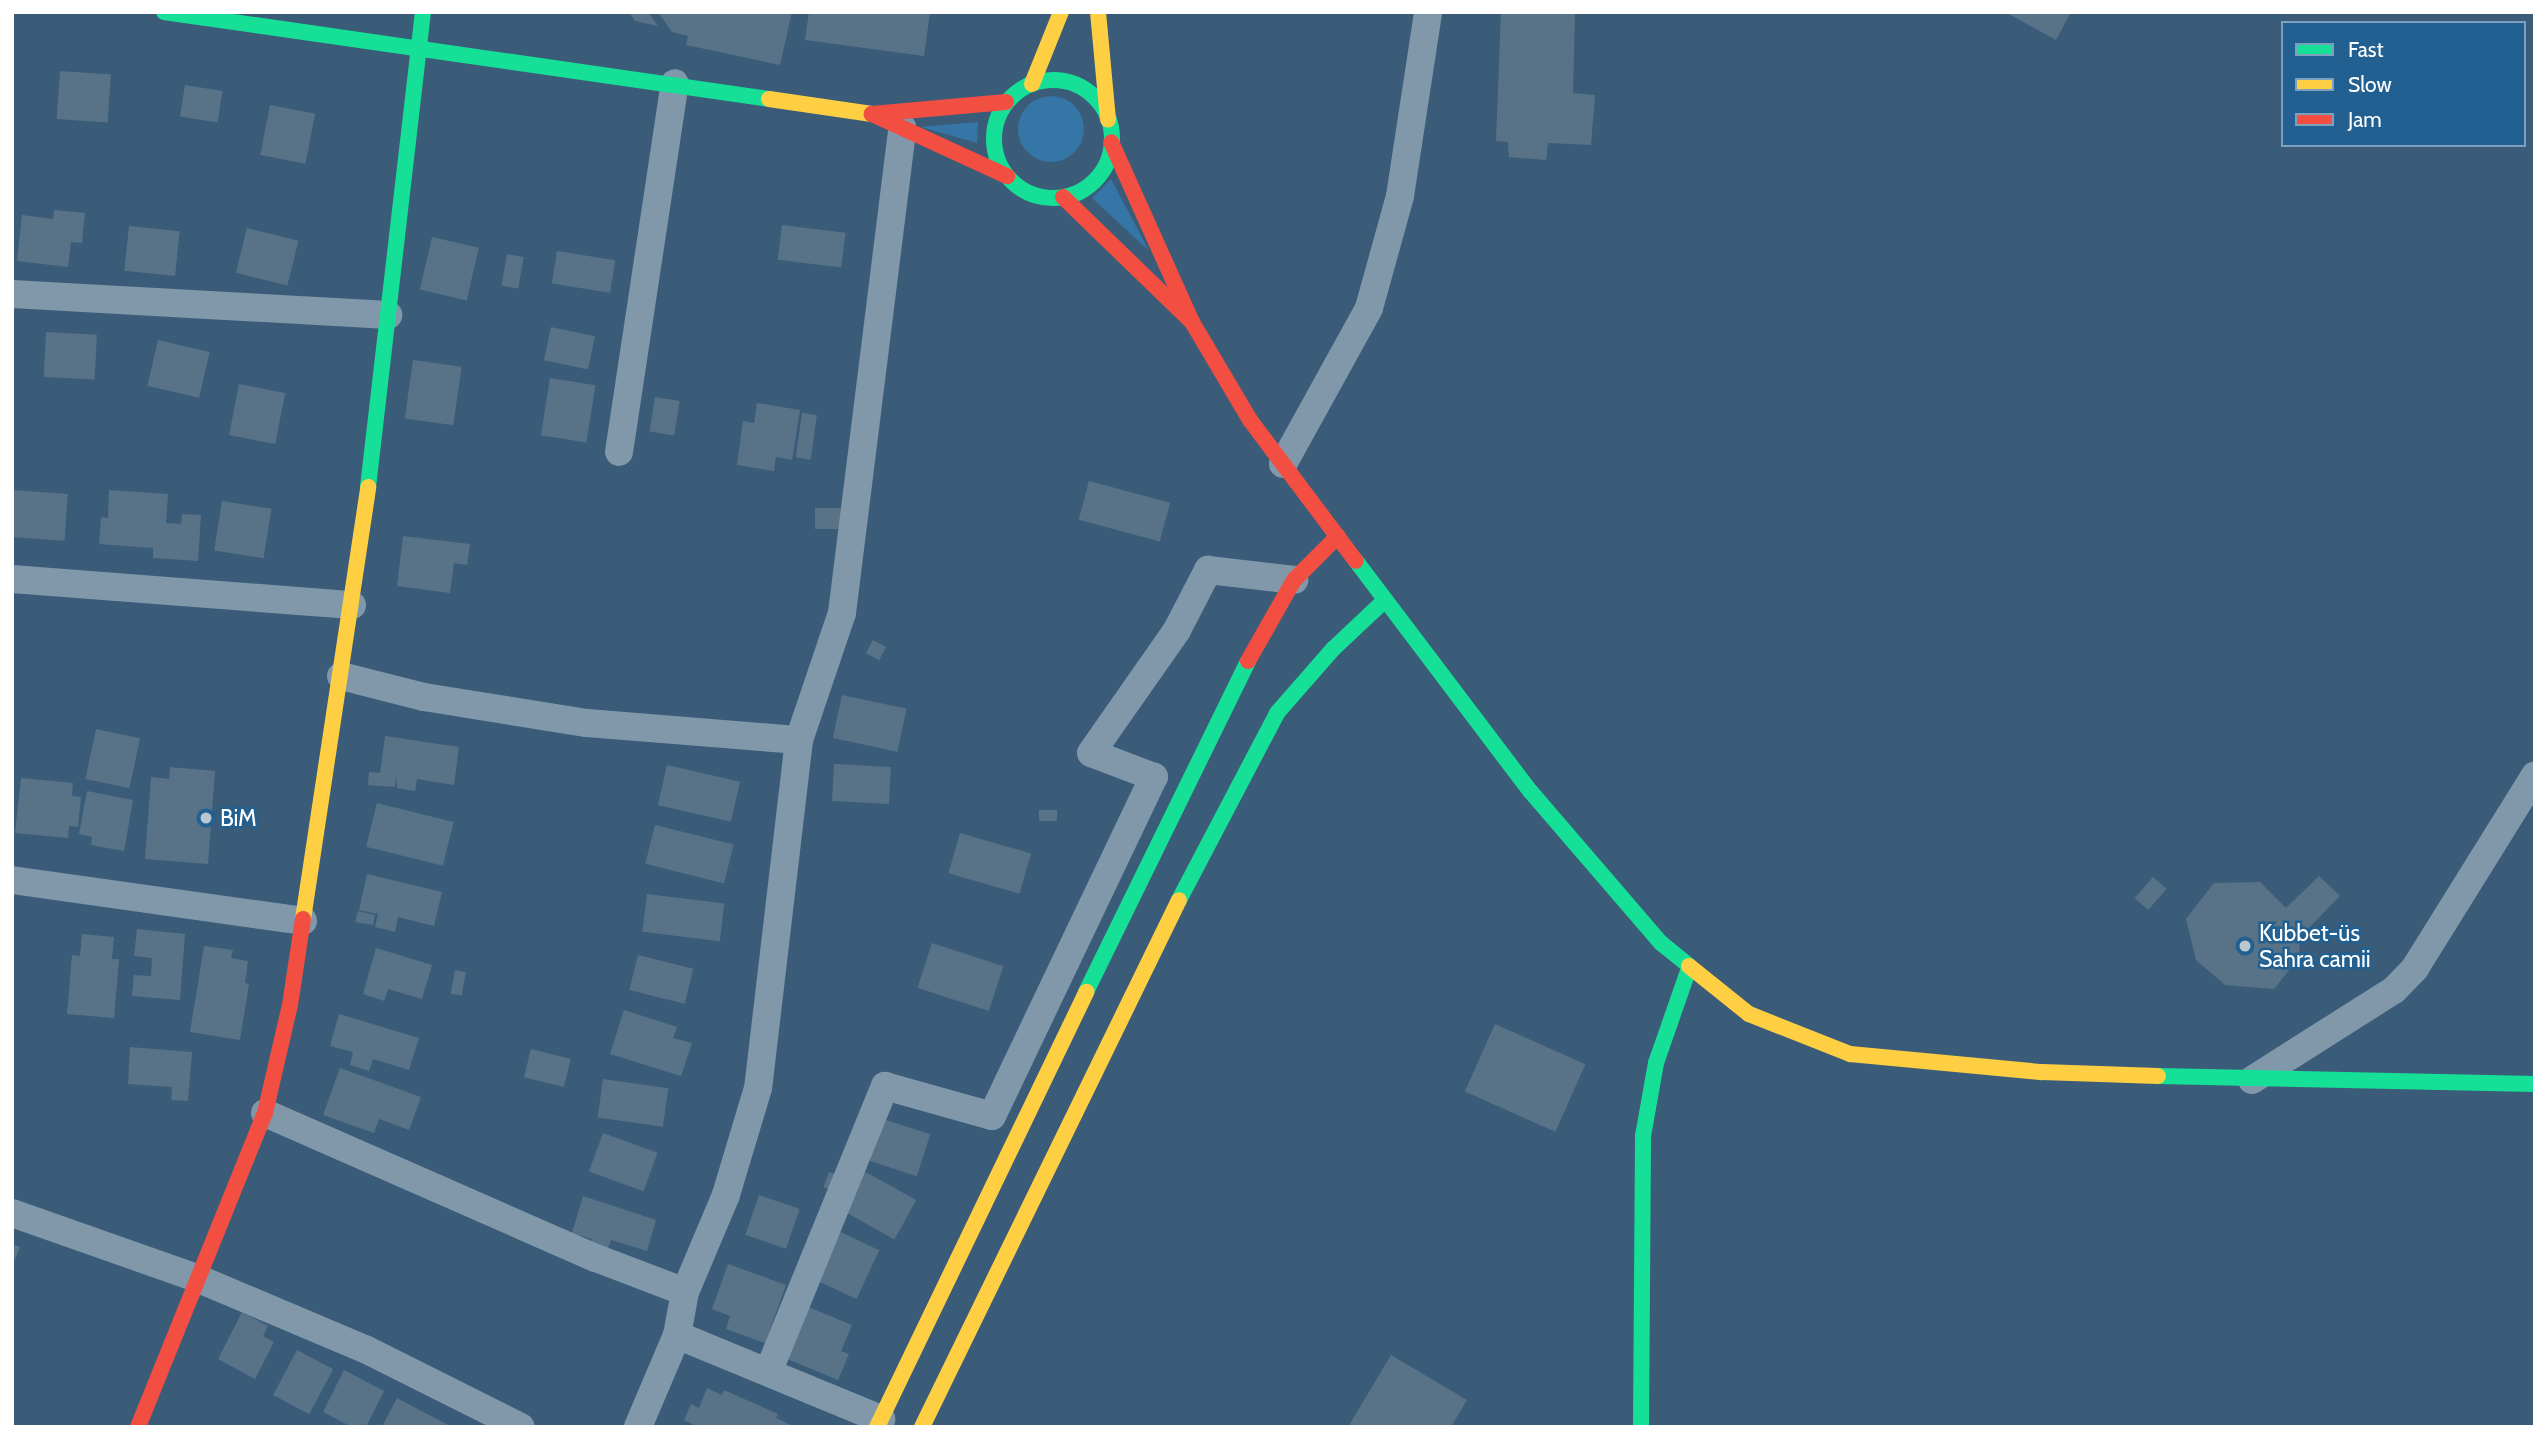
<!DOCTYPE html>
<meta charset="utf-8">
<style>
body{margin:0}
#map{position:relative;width:2547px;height:1439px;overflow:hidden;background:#3a5c78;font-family:Cabin,sans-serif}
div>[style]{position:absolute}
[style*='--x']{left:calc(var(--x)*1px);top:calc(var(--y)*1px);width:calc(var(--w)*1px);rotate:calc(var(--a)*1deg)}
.green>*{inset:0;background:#3576a7}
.round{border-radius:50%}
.building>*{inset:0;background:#587388;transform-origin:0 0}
.street>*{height:28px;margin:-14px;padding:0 14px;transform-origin:14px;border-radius:14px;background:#8198ab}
.fast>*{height:16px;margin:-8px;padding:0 8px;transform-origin:8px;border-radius:8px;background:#16e098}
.fast>.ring{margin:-8px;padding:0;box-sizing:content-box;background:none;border:16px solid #16e098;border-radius:50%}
.slow>*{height:16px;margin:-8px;padding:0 8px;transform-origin:8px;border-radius:8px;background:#ffcf43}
.jam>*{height:16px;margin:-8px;padding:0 8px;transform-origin:8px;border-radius:8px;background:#f24e42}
.dots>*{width:19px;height:19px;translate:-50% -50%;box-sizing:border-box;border:4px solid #216091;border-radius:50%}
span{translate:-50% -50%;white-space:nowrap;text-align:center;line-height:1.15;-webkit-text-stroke:5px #216091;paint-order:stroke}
.poi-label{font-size:23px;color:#fff}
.left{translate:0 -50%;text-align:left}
.frame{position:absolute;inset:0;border:14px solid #fff;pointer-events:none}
.legend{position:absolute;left:2281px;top:21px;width:245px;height:126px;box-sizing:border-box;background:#216091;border:2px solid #7aa0bd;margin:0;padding:9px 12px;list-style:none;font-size:21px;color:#fff}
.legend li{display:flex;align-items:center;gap:14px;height:35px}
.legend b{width:35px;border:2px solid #7aa0bd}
</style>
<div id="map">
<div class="green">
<i class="round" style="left:1018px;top:96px;width:66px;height:66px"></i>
<i style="clip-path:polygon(978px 122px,977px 143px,921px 127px)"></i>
<i style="clip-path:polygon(1111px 179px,1149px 251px,1092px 198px)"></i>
</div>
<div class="building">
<i style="clip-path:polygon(629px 12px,648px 12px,658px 26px,635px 21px)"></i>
<i style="clip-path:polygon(658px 12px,792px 12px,780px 65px,686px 45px,688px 36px,672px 32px)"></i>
<i style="clip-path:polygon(809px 12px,930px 12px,924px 56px,805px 40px)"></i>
<i style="clip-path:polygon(1501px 12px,1575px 12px,1573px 93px,1595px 95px,1591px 145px,1548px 143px,1546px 160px,1509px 157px,1508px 142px,1496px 141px)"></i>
<i style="clip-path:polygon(2005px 12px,2071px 12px,2056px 40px)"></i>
<i style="left:60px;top:71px;width:51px;height:48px;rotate:4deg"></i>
<i style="left:185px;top:85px;width:38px;height:32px;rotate:9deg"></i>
<i style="left:270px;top:105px;width:46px;height:51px;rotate:11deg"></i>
<i style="clip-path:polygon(54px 210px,85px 213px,82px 243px,71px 242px,68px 267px,17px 261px,22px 215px,53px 219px)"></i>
<i style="left:782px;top:225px;width:64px;height:35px;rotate:7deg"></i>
<i style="left:129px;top:226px;width:51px;height:45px;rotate:6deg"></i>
<i style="left:247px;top:228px;width:53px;height:46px;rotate:14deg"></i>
<i style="left:432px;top:237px;width:48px;height:54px;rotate:13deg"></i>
<i style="left:557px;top:251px;width:59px;height:33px;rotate:9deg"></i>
<i style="left:507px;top:254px;width:17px;height:32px;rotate:10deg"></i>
<i style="left:551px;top:327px;width:45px;height:34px;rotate:12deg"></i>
<i style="left:46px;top:332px;width:51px;height:45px;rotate:3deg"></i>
<i style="left:158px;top:340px;width:53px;height:47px;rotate:13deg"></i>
<i style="left:413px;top:360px;width:49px;height:59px;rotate:8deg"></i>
<i style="left:550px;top:378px;width:46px;height:58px;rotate:9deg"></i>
<i style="left:239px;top:384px;width:47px;height:52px;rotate:11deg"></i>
<i style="left:655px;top:397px;width:25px;height:35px;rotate:9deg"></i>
<i style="clip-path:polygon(757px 403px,800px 410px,792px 460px,776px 457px,774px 471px,737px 465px,743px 421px,754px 423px)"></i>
<i style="left:802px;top:413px;width:15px;height:45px;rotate:8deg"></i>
<i style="left:1089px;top:481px;width:84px;height:40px;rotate:15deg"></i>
<i style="left:12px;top:490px;width:56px;height:47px;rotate:4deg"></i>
<i style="clip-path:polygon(109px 490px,168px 494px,166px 523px,181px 524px,182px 514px,201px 515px,198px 561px,153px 558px,153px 548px,99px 544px,101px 517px,108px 518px)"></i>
<i style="left:222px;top:501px;width:50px;height:50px;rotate:9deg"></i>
<i style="left:815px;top:508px;width:27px;height:21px"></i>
<i style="clip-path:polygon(403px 536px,470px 544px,467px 565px,454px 563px,450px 593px,397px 586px)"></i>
<i style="left:873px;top:640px;width:15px;height:15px;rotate:28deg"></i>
<i style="left:842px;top:695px;width:66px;height:44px;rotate:12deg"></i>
<i style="left:96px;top:729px;width:45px;height:51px;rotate:12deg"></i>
<i style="clip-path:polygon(385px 736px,459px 747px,454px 785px,417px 779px,415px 791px,397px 788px,396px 776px,395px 787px,368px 785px,369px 772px,380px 773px)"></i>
<i style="left:834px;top:764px;width:57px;height:37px;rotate:3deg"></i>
<i style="left:667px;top:765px;width:75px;height:41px;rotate:13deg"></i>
<i style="clip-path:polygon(170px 767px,215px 771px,208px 864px,145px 859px,151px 777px,169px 779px)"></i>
<i style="clip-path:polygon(21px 778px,73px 783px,72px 796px,81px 797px,78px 827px,69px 826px,68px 838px,15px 833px)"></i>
<i style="clip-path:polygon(87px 791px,133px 800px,124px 851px,91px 845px,92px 837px,79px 834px)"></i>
<i style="left:377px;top:803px;width:79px;height:45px;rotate:14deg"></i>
<i style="left:1039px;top:810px;width:18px;height:11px"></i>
<i style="left:655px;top:825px;width:81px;height:40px;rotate:14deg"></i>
<i style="left:960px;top:833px;width:74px;height:42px;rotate:16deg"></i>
<i style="clip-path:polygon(367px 874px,442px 892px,434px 926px,398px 917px,395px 932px,375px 927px,378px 914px,359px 910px)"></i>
<i style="clip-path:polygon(2319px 876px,2340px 896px,2299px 938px,2300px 956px,2274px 989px,2225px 985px,2196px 960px,2186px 919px,2214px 883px,2260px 882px,2286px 908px)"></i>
<i style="left:2153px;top:877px;width:18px;height:28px;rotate:41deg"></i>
<i style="left:647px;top:894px;width:78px;height:38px;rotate:7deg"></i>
<i style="clip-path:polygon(358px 911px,375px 915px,373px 925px,355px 922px)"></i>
<i style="clip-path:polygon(137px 929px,185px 934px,180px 1000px,132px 996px,134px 975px,151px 976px,152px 958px,134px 956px)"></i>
<i style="clip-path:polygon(82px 934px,114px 937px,112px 959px,119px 959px,114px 1018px,67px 1014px,72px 955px,80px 956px)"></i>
<i style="left:932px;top:943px;width:75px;height:47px;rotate:18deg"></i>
<i style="clip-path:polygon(204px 946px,233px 950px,231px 958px,248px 961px,245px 983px,249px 984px,240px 1040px,190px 1032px)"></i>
<i style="clip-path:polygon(376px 948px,432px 965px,422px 999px,388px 989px,384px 1001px,363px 994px)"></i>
<i style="left:638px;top:955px;width:57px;height:36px;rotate:14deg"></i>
<i style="left:455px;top:970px;width:11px;height:24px;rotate:10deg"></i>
<i style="clip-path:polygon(624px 1010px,677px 1027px,673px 1038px,692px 1043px,681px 1076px,610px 1054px)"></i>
<i style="clip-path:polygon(339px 1014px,419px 1038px,409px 1070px,373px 1059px,369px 1071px,350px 1065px,353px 1052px,330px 1046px)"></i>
<i style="left:1495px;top:1024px;width:99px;height:74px;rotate:24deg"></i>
<i style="clip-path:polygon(130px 1047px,192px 1052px,188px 1101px,171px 1100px,172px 1087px,128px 1084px)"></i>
<i style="left:531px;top:1049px;width:41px;height:29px;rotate:14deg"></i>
<i style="clip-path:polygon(340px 1068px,421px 1097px,409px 1130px,379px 1119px,374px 1133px,323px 1115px)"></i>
<i style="left:603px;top:1079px;width:66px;height:39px;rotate:8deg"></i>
<i style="left:877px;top:1117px;width:56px;height:44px;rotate:18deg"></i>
<i style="left:603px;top:1133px;width:58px;height:41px;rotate:20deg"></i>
<i style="left:862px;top:1170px;width:62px;height:45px;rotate:29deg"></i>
<i style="left:829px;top:1172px;width:15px;height:16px;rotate:20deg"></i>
<i style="left:759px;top:1195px;width:43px;height:42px;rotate:19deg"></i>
<i style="clip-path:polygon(583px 1196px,656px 1220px,647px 1251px,611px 1240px,606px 1254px,589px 1248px,592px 1239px,572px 1233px)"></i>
<i style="left:834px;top:1229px;width:50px;height:54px;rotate:25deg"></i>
<i style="clip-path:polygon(12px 1244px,20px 1247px,12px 1266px)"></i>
<i style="clip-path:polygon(728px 1264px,786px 1285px,765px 1343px,726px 1329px,730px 1316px,712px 1309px)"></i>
<i style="clip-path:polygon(806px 1306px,852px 1325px,841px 1351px,849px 1354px,838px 1380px,785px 1358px)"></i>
<i style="clip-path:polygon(242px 1312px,268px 1326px,263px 1336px,274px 1342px,255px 1379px,218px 1359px)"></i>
<i style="left:297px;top:1350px;width:41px;height:51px;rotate:28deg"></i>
<i style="clip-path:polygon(1391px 1355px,1467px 1400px,1451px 1427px,1348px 1427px)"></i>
<i style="clip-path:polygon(344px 1370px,384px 1391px,366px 1427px,352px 1427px,323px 1412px)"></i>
<i style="clip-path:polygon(707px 1388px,722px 1395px,724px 1390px,778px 1414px,776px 1418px,795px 1427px,698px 1427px,684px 1420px,691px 1404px,699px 1408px)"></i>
<i style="clip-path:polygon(397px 1398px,448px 1425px,447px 1427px,382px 1427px)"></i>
</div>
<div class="street">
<i style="--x:12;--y:294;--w:377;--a:3.2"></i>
<i style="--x:619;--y:452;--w:373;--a:-81.4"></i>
<i style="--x:1283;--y:464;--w:178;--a:-61.1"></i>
<i style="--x:1369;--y:308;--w:116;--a:-74.5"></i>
<i style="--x:1400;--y:196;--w:186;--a:-81.3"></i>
<i style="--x:12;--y:579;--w:341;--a:4.4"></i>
<i style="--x:341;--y:676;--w:86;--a:14.2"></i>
<i style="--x:424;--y:697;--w:165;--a:9.1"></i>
<i style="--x:587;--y:723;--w:213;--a:4.6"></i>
<i style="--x:799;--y:740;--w:350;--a:96.7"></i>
<i style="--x:758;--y:1088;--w:112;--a:106.7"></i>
<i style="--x:726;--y:1195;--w:105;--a:112.9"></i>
<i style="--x:685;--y:1292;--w:44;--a:100.5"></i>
<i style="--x:677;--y:1335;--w:100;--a:113"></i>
<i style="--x:799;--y:740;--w:134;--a:-71.3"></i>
<i style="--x:842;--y:613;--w:489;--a:-82.9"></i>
<i style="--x:12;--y:880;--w:294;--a:8"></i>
<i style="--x:2252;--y:1080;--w:168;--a:-32.4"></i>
<i style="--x:2394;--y:990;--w:30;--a:-46"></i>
<i style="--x:2415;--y:968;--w:227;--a:-58.1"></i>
<i style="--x:265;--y:1113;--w:361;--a:23.7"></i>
<i style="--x:596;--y:1258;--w:95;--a:20.9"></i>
<i style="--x:12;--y:1213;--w:198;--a:19.4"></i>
<i style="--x:199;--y:1279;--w:180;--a:22.9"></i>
<i style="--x:365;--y:1349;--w:174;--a:26.6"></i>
<i style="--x:677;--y:1335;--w:221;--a:22.4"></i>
<i style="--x:769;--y:1370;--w:307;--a:-67.8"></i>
<i style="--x:885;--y:1086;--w:111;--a:15.7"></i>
<i style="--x:992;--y:1116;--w:376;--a:-64.5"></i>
<i style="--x:1154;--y:777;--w:67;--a:-159.1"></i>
<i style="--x:1091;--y:753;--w:150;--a:-55"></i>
<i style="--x:1177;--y:630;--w:68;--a:-62.7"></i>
<i style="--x:1208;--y:570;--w:87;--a:6.6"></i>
</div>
<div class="fast">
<i style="--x:164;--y:12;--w:611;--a:8.18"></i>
<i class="ring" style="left:994px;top:80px;width:102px;height:102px"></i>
<i style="--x:368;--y:487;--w:478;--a:-83.4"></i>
<i style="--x:1356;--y:561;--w:290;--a:52.9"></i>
<i style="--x:1531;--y:792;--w:199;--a:49.3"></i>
<i style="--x:1661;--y:943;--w:36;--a:39"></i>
<i style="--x:1179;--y:900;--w:211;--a:-62.3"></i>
<i style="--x:1277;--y:713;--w:85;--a:-48.8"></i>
<i style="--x:1333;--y:649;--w:71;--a:-43.3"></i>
<i style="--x:1086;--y:992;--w:369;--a:-63.9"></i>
<i style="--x:2158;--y:1076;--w:377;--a:1.2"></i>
<i style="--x:1641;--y:1427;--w:291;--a:-89.6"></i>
<i style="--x:1643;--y:1136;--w:74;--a:-79.9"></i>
<i style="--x:1656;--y:1063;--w:101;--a:-70.8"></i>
</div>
<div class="slow">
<i style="--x:1098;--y:12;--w:108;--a:84.7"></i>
<i style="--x:1032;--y:84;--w:78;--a:-68.1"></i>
<i style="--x:769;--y:99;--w:104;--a:8.3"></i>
<i style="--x:303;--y:919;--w:437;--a:-81.4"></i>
<i style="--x:1689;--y:966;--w:77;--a:38.7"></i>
<i style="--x:1749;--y:1014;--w:109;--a:21.6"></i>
<i style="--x:1850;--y:1054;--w:193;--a:5.4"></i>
<i style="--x:2042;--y:1072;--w:116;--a:2"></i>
<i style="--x:877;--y:1427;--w:483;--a:-64.3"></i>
<i style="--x:922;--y:1427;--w:586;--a:-64"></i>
</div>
<div class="jam">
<i style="--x:1006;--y:102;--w:135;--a:174.9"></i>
<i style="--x:872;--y:114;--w:149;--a:24.7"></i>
<i style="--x:1063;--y:197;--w:180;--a:44.1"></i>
<i style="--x:1192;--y:322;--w:197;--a:-114.2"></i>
<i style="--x:1192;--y:322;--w:114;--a:59.4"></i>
<i style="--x:1250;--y:420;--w:176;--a:53.1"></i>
<i style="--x:1248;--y:661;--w:93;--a:-60.4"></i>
<i style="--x:1294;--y:580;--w:62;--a:-45"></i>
<i style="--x:138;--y:1427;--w:339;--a:-68"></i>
<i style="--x:265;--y:1113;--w:111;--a:-77"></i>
<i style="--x:290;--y:1005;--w:87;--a:-81.4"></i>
</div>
<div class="dots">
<i style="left:206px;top:818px;background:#bac6d0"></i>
<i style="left:2245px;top:946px;background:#bac6d0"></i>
</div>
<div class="poi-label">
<span class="left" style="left:220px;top:818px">BiM</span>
<span class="left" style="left:2259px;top:946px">Kubbet-üs<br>Sahra camii</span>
</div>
<div class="frame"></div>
<ul class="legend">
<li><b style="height:9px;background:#16e098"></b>Fast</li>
<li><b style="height:9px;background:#ffcf43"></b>Slow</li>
<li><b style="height:9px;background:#f24e42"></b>Jam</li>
</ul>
</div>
